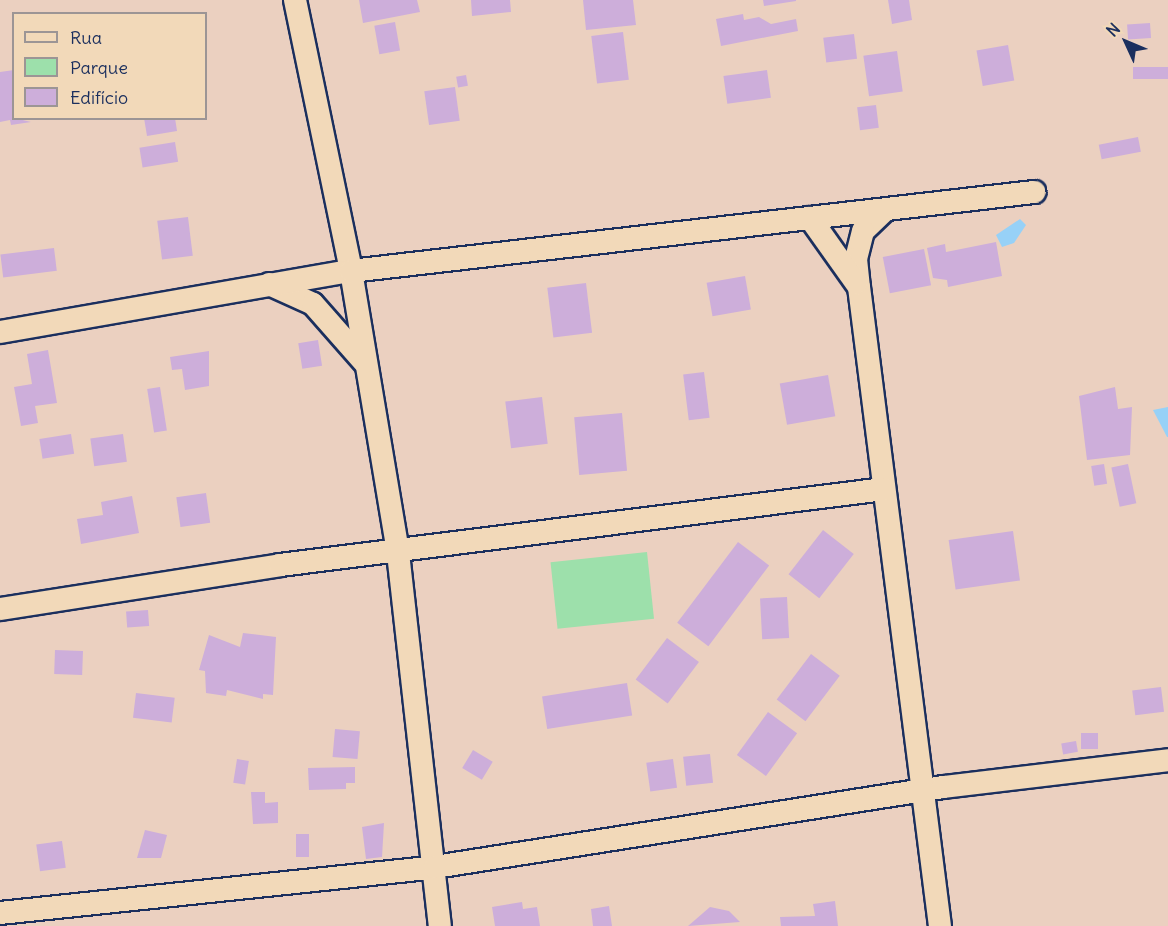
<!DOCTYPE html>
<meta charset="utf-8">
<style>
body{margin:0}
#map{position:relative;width:1168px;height:926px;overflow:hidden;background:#ebd0c0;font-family:Delius,sans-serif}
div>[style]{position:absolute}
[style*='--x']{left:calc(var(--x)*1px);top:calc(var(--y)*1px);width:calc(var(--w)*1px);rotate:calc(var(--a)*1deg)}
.green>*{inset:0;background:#9de0ab;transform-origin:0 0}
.water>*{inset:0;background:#97d1f7}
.building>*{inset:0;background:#cdaeda;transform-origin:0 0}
.roads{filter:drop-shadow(2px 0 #1b2f5e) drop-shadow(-2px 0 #1b2f5e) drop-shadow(0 2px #1b2f5e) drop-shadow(0 -2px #1b2f5e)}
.minor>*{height:22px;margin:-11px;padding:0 11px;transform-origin:11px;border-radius:11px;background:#f2d9b9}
span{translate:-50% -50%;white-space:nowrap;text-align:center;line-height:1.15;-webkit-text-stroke:4.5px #f2d9b9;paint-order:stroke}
.legend{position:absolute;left:12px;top:12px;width:195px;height:108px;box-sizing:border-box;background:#f2d9b9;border:2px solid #9c9595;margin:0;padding:8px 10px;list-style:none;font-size:18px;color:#1b2f5e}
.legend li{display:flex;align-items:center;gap:12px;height:30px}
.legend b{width:30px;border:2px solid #9c9595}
.north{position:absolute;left:1096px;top:12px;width:60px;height:60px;-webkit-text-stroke:4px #f2d9b9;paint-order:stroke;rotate:314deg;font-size:16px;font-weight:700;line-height:24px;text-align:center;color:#1b2f5e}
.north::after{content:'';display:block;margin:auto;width:21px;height:27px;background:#1b2f5e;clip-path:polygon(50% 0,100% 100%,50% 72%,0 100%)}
</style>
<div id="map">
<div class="green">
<i style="left:647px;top:552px;width:67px;height:97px;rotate:84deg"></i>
</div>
<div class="water">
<i style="clip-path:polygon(1020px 219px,1026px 225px,1014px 243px,1002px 247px,996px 235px)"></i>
<i style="clip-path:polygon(1168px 407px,1168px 437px,1167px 437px,1153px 410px)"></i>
</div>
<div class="building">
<i style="clip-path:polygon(359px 0,417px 0,420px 12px,363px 23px)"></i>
<i style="clip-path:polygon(471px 0,510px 0,511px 12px,472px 16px)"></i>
<i style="clip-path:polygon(583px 0,633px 0,636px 25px,586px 30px)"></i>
<i style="clip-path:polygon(763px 0,796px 0,796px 1px,764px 6px)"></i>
<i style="clip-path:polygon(888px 0,909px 0,912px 20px,892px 24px)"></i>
<i style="clip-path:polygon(743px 14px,744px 20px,759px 17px,771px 24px,796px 19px,798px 31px,721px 46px,716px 19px)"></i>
<i style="left:395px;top:22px;width:29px;height:21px;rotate:80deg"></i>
<i style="left:1150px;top:23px;width:15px;height:23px;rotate:86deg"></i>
<i style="left:623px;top:32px;width:48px;height:32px;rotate:83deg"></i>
<i style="left:854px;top:34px;width:25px;height:31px;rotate:83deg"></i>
<i style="left:1008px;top:45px;width:36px;height:32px;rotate:80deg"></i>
<i style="left:897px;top:51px;width:41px;height:34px;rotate:82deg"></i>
<i style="left:1168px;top:67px;width:12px;height:35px;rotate:90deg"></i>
<i style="clip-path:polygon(14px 70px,14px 118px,31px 122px,11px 125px,10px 120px,0 122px,0 72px)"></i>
<i style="left:767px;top:70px;width:28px;height:44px;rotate:82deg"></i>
<i style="left:466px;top:75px;width:11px;height:10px;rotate:80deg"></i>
<i style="left:455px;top:87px;width:34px;height:31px;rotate:82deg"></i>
<i style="left:876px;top:105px;width:23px;height:19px;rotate:83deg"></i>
<i style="clip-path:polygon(144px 118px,175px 118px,177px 131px,147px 136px)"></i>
<i style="left:1138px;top:137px;width:15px;height:40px;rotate:79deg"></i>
<i style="left:175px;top:142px;width:20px;height:36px;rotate:81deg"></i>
<i style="left:188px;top:217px;width:39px;height:31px;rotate:83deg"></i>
<i style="clip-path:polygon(996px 242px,1002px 276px,948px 287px,947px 280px,933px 278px,927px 248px,945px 244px,946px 252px)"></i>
<i style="left:54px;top:248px;width:23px;height:54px;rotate:83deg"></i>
<i style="left:924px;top:249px;width:37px;height:42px;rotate:79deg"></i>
<i style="left:745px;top:276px;width:34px;height:39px;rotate:80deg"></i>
<i style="left:586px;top:283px;width:50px;height:39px;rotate:83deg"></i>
<i style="left:318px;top:340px;width:26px;height:20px;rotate:81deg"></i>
<i style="clip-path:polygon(48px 350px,57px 403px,35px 406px,38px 423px,21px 426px,14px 387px,32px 384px,27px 354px)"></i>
<i style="clip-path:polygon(209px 351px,209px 386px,185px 390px,182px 369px,172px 370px,170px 357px)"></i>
<i style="left:704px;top:372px;width:46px;height:21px;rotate:83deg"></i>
<i style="left:828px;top:375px;width:42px;height:49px;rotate:80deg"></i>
<i style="left:160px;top:387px;width:44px;height:13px;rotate:81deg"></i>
<i style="clip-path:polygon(1115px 387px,1118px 409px,1132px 407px,1130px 455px,1087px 460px,1079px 396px)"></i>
<i style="left:542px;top:397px;width:47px;height:37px;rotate:83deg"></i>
<i style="left:622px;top:413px;width:58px;height:48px;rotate:85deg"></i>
<i style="left:71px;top:434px;width:20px;height:32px;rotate:81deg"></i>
<i style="left:123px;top:434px;width:28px;height:33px;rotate:82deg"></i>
<i style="left:1104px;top:464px;width:20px;height:13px;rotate:81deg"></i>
<i style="left:1128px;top:464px;width:40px;height:17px;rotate:78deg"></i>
<i style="left:206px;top:493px;width:30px;height:30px;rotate:82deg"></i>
<i style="clip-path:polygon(132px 496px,139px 533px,81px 544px,77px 519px,103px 515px,101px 502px)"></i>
<i style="left:823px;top:530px;width:39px;height:56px;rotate:38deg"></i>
<i style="left:1013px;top:531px;width:50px;height:65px;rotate:82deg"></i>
<i style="left:738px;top:542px;width:39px;height:101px;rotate:37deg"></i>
<i style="left:787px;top:597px;width:41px;height:27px;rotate:87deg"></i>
<i style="left:148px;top:610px;width:16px;height:22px;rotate:86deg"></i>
<i style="clip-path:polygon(243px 633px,276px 637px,273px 695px,263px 694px,263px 699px,227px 690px,226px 696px,206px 693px,205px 671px,199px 670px,209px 635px,240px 647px)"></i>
<i style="left:667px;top:638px;width:40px;height:52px;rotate:37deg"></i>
<i style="left:55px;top:650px;width:28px;height:24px;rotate:2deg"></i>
<i style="left:811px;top:654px;width:36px;height:57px;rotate:37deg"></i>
<i style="left:627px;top:683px;width:33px;height:86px;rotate:81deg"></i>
<i style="left:1161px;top:687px;width:25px;height:29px;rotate:83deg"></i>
<i style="left:136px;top:693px;width:39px;height:25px;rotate:7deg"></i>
<i style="left:768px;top:712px;width:36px;height:53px;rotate:36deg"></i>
<i style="left:335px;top:729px;width:25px;height:28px;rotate:5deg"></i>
<i style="left:1081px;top:733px;width:17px;height:16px"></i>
<i style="left:1076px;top:741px;width:11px;height:15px;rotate:80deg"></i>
<i style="left:473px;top:750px;width:23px;height:21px;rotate:31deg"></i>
<i style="left:710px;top:754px;width:29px;height:27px;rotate:84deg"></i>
<i style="left:237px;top:759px;width:12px;height:24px;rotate:9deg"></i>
<i style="left:673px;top:759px;width:29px;height:27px;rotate:82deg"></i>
<i style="clip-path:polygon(355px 767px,355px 783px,346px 783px,346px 789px,309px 790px,308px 768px)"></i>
<i style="clip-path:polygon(251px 792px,265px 792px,265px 803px,278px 802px,278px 823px,253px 824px)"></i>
<i style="clip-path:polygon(384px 823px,382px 857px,366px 859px,362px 827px)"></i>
<i style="clip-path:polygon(145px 830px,167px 835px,161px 858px,137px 858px)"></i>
<i style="left:296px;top:834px;width:13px;height:23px"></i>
<i style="left:62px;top:841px;width:27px;height:26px;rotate:82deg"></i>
<i style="clip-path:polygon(835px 901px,838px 926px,781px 926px,780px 917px,815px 916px,813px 904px)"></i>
<i style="clip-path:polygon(522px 902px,523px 909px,537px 907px,540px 926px,495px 926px,492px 907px)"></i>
<i style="clip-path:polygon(609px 906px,612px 926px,593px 926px,591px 909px)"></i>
<i style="clip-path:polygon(710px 907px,729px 911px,740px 922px,688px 926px)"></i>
</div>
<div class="roads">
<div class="minor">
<i style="--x:295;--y:0;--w:277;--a:78.3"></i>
<i style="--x:351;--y:271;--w:286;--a:80.5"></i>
<i style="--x:398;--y:553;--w:375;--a:83.6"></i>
<i style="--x:885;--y:210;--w:30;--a:136"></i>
<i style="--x:863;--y:231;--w:29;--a:104"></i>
<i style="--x:856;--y:259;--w:28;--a:84"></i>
<i style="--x:859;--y:287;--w:644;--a:82.78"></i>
<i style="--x:810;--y:218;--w:80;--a:54.7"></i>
<i style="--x:269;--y:284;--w:48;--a:24.4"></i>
<i style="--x:313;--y:304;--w:77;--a:48.7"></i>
<i style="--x:0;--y:332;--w:356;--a:-9.9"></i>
<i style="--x:351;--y:271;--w:688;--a:-6.6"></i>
<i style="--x:0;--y:609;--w:283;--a:-8.9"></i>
<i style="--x:280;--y:565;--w:609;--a:-7.17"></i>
<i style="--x:0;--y:913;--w:437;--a:-6"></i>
<i style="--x:435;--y:867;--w:514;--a:-8.95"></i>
<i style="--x:943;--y:787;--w:227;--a:-6.8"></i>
</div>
</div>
<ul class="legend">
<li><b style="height:8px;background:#f2d9b9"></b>Rua</li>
<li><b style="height:16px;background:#9de0ab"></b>Parque</li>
<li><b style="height:16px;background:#cdaeda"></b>Edifício</li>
</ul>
<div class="north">N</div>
</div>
